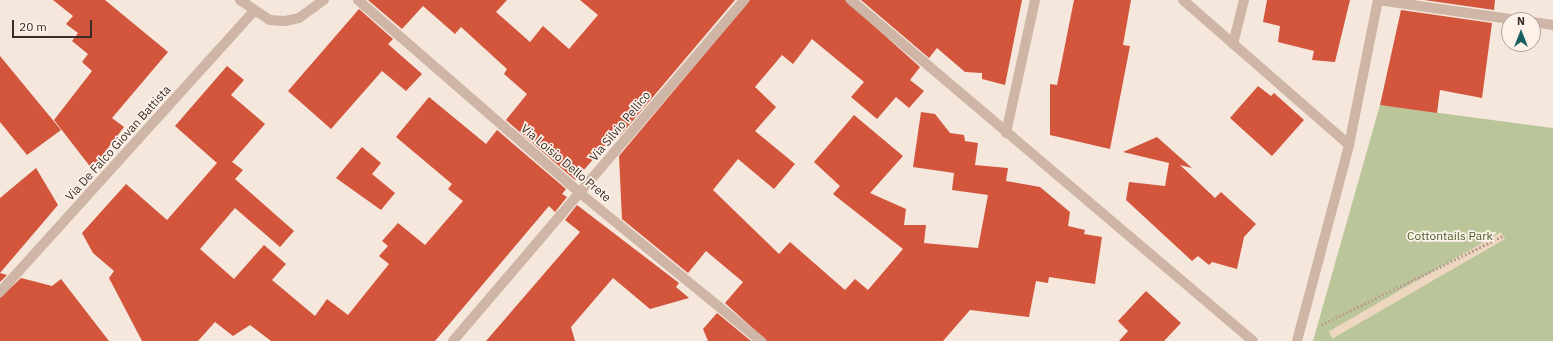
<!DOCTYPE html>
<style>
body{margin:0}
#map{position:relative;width:1553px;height:341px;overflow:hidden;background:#f5e7dc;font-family:"IBM Plex Sans",sans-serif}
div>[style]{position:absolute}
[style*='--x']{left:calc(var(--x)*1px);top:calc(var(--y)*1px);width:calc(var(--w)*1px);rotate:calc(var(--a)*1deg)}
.green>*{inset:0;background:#bac69a}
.plaza>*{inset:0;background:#eed7c1;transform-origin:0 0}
.building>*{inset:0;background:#d2553c}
.path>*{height:2.5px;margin-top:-1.25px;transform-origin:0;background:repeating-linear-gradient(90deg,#ba9f90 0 2px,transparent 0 4px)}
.minor>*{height:10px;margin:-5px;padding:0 5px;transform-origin:5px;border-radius:5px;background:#ceb5a6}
span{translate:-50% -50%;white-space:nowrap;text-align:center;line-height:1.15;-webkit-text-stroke:3.5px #fcf2e9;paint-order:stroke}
.street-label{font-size:12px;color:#3a2c28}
.park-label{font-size:12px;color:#4d5b29}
.north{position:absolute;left:1501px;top:12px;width:40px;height:40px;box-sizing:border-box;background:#fcf2e9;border:1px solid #aea39c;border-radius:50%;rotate:0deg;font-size:11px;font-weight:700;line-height:16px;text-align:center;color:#3a2c28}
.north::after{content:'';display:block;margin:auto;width:14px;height:18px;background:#18605f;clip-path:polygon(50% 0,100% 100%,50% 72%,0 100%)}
.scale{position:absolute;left:12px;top:20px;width:80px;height:18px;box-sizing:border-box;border:2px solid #3a2c28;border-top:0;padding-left:5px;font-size:12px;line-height:14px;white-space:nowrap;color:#3a2c28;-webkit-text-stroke:3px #fcf2e9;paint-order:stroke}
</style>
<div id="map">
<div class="green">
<i style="clip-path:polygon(1380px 105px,1553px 128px,1553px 341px,1313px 341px)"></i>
</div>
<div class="plaza">
<i style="left:1501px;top:232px;width:8px;height:199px;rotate:60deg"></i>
</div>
<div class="building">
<i style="clip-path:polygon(53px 0,105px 0,168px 52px,112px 118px,124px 127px,92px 169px,54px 120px,92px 71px,82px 62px,88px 54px,72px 41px,78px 33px,66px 24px,73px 16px)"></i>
<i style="clip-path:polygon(368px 0,507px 0,496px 12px,530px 42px,543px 26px,569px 49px,598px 15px,580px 0,735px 0,619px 137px,618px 131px,575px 180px,506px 120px,527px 94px,504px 74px,507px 69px,461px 27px,455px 34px,423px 6px,402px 29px)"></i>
<i style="clip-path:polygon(750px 0,845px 0,920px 67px,910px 80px,924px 91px,909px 108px,896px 97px,877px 119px,851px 97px,864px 82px,812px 39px,793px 64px,782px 55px,755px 87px,776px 107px,755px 131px,795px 164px,774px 189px,738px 159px,713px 190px,779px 254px,790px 242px,845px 290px,855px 279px,868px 290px,903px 249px,833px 194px,840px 186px,814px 162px,854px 115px,903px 156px,870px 193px,906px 209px,904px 225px,926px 225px,924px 243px,978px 248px,988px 195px,952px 190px,954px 173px,913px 167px,921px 112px,935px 114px,950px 133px,964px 135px,965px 141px,978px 143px,975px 165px,1008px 168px,1006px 181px,1040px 187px,1070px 212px,1068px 226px,1085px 230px,1084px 234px,1102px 237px,1095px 284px,1049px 277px,1048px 283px,1036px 281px,1029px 317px,970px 310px,943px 341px,767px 341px,725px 303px,743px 282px,706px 251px,688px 273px,622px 219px,619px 156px)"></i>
<i style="clip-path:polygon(861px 0,1022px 0,1005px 85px,982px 79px,982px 73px,965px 72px,937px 48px,929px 58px)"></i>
<i style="clip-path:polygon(1074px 0,1131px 0,1123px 45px,1130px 46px,1110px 149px,1050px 135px,1050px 84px,1057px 85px)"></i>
<i style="clip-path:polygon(1267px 0,1350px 0,1335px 62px,1312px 60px,1314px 51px,1278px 42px,1280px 26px,1263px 22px)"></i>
<i style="clip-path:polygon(1424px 0,1495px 0,1494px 10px)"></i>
<i style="clip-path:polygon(359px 9px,393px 39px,388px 44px,422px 74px,406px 91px,382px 71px,331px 129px,288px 91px)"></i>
<i style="clip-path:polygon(1401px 10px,1492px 23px,1482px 98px,1440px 90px,1437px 113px,1380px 105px)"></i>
<i style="clip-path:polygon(0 56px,61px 130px,27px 155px,0 122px)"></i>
<i style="clip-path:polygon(227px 66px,244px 80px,231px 95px,265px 124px,232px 162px,243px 170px,235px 179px,294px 231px,280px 247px,235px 208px,200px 249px,234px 279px,264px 245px,286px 264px,272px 280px,315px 316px,327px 299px,348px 315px,389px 264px,379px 256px,388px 246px,382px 241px,398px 223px,425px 245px,463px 201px,448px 189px,452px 184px,396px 137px,429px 97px,486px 144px,497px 130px,566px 189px,562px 194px,567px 197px,555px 212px,549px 206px,435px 341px,271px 341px,250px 325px,233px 336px,215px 322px,198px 341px,142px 341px,109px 278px,114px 271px,93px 253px,82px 233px,126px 184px,167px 220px,217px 163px,175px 126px)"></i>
<i style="clip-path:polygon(1258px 86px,1271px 96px,1274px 93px,1304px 120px,1272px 156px,1230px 118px)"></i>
<i style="clip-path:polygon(1157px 137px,1192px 168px,1180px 165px,1215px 198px,1221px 192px,1256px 224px,1244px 237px,1237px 269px,1212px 262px,1209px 265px,1198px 256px,1192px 261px,1126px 200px,1129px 182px,1165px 186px,1169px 163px,1123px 152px)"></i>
<i style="clip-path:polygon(362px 147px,381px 163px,372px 174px,395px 193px,381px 210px,336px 178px)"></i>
<i style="clip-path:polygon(36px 168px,58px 205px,0 273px,7px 275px,0 282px,0 198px)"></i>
<i style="clip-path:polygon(577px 205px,679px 283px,676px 287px,689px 298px,650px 309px,613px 278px,571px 327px,575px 341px,486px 341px,580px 232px,565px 220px)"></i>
<i style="clip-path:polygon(21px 278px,52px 286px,61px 279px,109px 341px,0 341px,0 298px)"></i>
<i style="clip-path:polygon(1146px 291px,1181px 323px,1164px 341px,1119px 341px,1128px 331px,1118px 321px)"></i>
<i style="clip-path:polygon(717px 313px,751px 341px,708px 341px,703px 329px)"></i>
</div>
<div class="path">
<i style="--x:1321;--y:325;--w:203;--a:-26.1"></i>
</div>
<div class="minor">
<i style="--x:240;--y:0;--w:36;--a:34"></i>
<i style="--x:270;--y:20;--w:15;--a:4"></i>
<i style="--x:285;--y:21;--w:14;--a:-12"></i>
<i style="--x:299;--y:18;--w:31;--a:-36"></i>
<i style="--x:358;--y:0;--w:294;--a:41"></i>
<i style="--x:580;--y:193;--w:234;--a:39.3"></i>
<i style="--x:851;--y:0;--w:527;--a:40.31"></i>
<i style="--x:1183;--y:0;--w:220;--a:41.1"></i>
<i style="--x:1378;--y:0;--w:140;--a:8.2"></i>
<i style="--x:1533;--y:22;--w:20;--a:9"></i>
<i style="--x:1233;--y:44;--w:45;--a:-76"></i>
<i style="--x:1006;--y:133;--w:136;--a:-77.7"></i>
<i style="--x:0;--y:292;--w:379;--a:-47.9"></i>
<i style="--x:453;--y:341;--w:448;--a:-49.5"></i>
<i style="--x:1297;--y:341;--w:203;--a:-75.1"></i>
<i style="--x:1349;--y:145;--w:148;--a:-78.7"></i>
</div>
<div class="street-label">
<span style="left:620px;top:126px;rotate:-50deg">Via Silvio Pellico</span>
<span style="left:118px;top:143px;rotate:-48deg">Via De Falco Giovan Battista</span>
<span style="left:566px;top:163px;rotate:40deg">Via Loisio Dello Prete</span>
</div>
<div class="park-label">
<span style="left:1450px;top:236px">Cottontails Park</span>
</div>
<div class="north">N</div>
<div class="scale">20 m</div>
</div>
